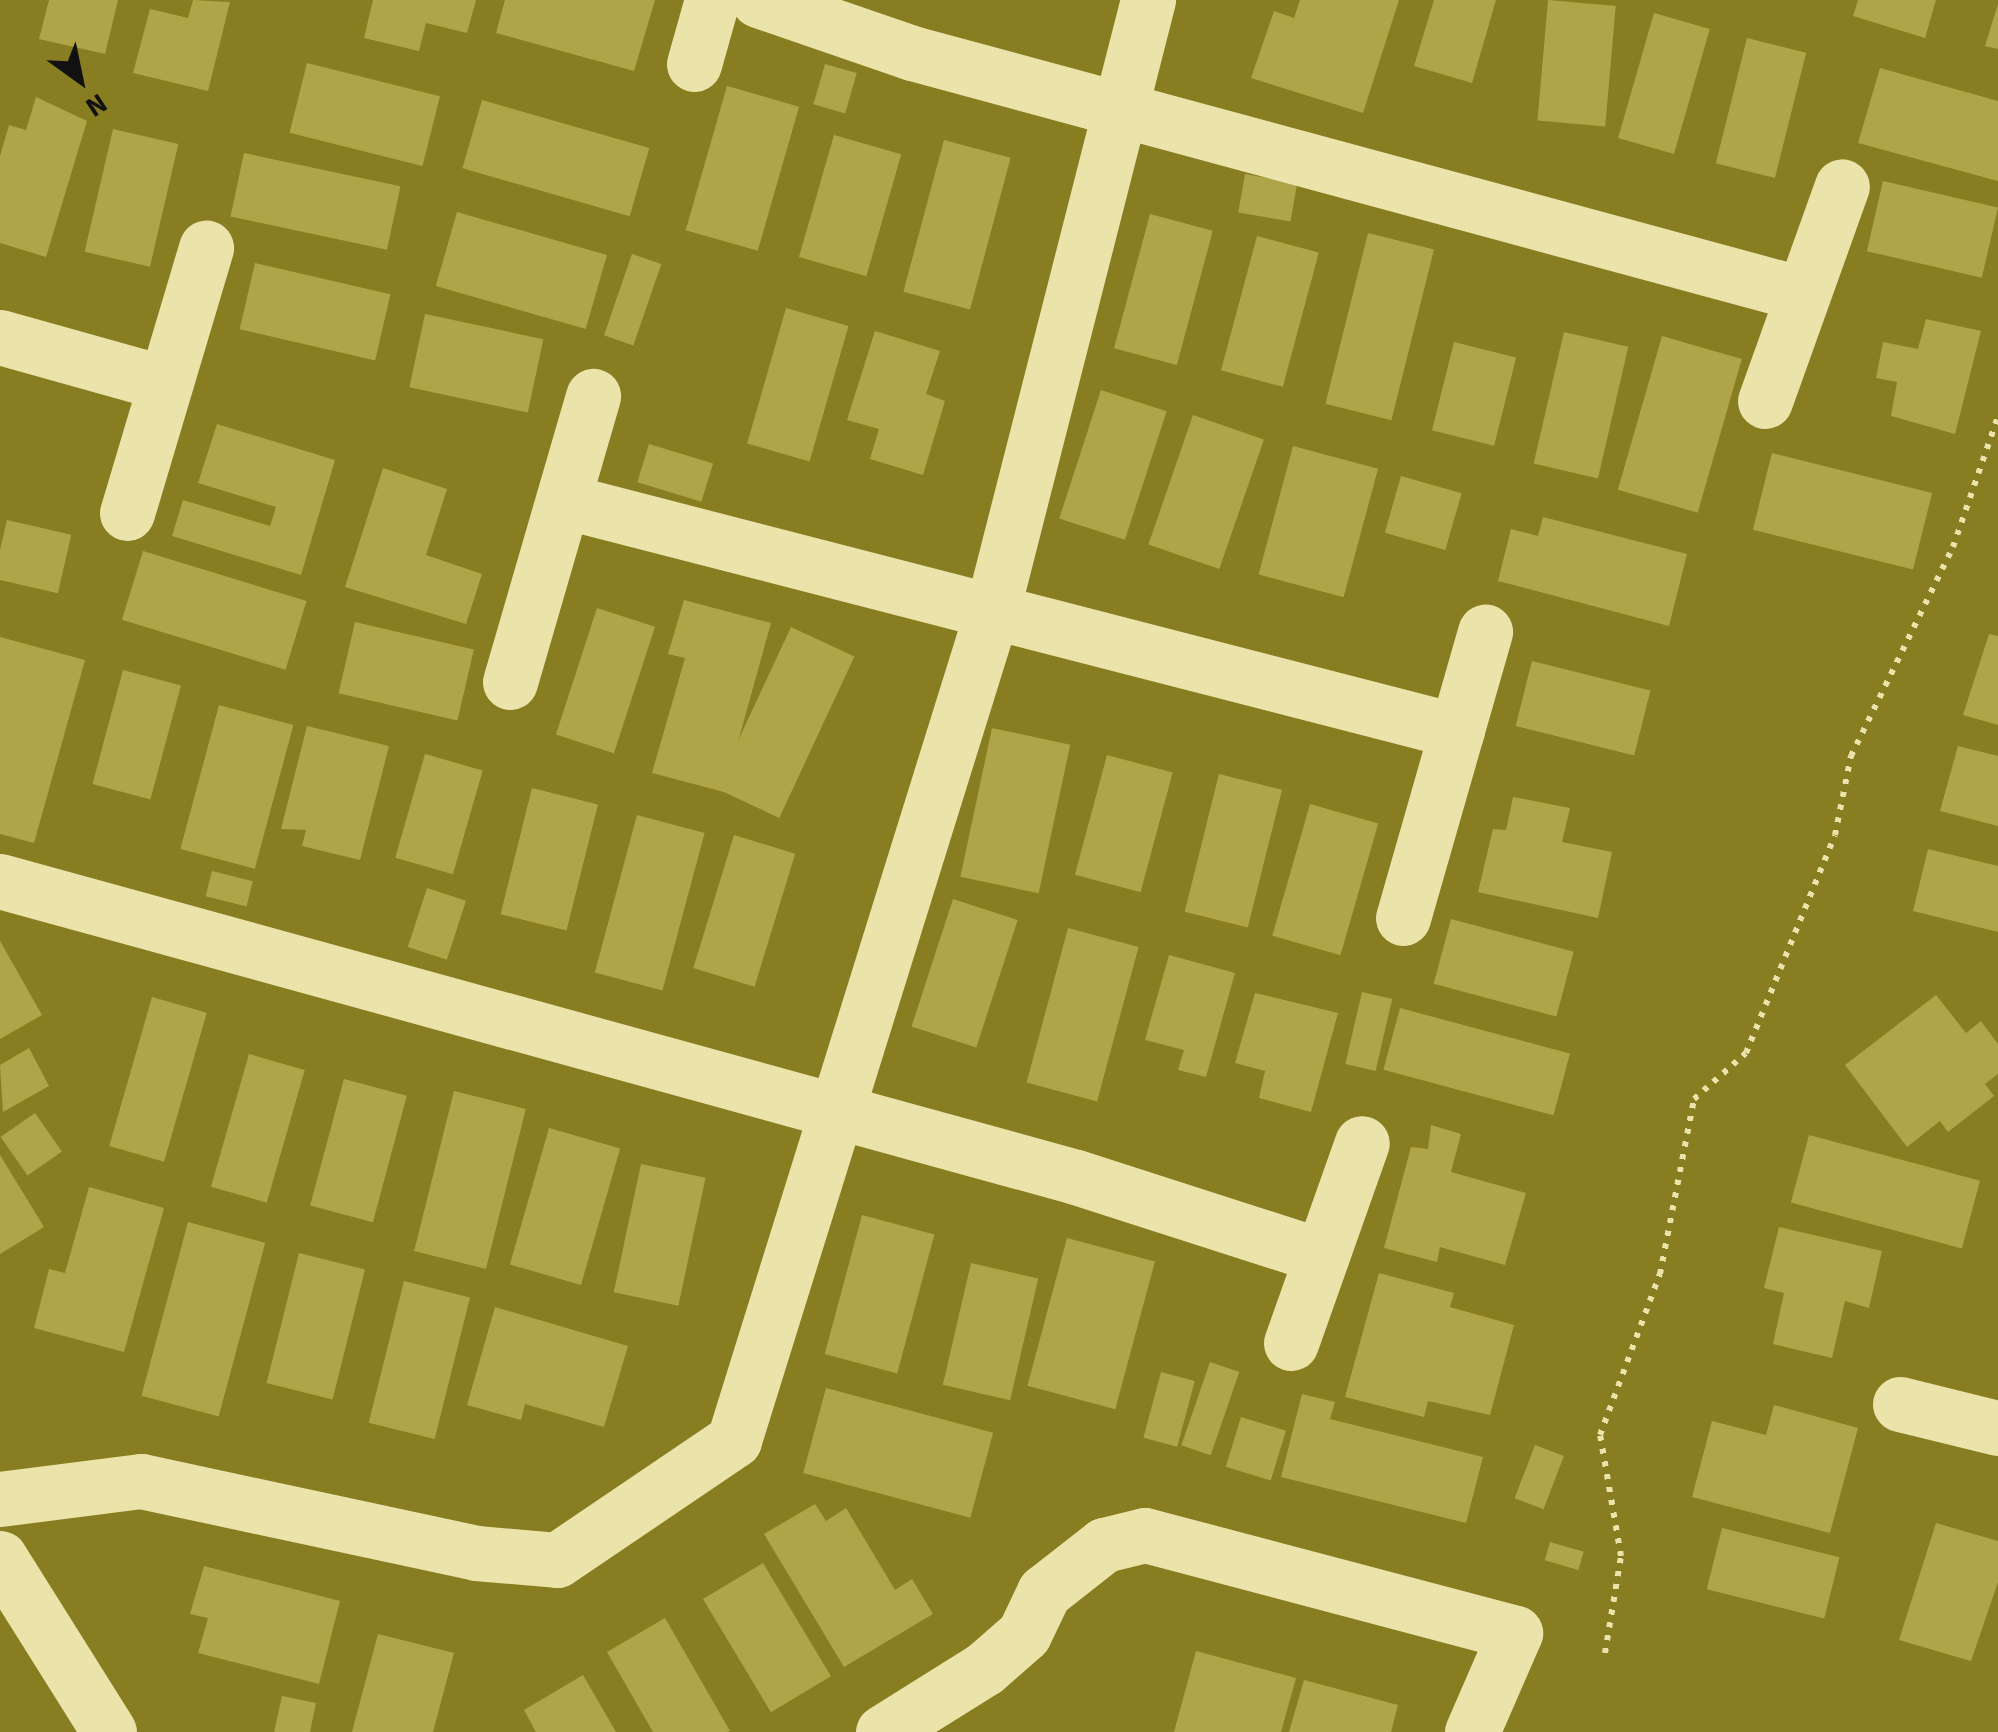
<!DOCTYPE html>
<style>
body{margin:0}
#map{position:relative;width:1998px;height:1732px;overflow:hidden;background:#887d20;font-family:"Source Sans 3",sans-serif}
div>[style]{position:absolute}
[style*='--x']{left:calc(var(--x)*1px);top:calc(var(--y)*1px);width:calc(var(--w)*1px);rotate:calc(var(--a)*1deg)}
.building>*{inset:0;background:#b0a448;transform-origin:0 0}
.path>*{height:6px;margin-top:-3px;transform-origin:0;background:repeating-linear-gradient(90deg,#eae3aa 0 5px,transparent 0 13px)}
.minor>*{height:55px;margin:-27.5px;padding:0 27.5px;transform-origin:27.5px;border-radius:27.5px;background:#eae3aa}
span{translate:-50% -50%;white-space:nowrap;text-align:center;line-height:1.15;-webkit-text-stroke:8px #887d20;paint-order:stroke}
.north{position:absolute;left:30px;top:30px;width:100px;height:100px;-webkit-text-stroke:8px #887d20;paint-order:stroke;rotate:147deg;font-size:28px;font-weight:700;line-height:40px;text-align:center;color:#111}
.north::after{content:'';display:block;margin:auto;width:35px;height:45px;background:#111;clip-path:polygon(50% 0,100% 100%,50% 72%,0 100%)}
</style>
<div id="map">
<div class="building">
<i style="clip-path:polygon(49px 0,118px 0,105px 54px,39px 39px)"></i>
<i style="clip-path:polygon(193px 0,230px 2px,208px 91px,133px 73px,150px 9px,188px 18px)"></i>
<i style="clip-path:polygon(373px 0,476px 0,467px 33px,426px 23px,419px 51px,364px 38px)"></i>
<i style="clip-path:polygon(505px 0,655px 0,634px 71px,496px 33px)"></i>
<i style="clip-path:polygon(1300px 0,1399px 0,1363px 113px,1251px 78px,1274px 11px,1294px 18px)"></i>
<i style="clip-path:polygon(1434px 0,1496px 0,1472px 83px,1414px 66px)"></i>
<i style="left:1548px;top:0;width:68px;height:121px;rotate:5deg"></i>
<i style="clip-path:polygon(1858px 0,1936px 0,1925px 38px,1853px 16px)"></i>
<i style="clip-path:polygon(1998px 4px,1998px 49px,1985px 46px)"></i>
<i style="left:1654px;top:13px;width:58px;height:130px;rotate:16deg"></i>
<i style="left:1747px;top:38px;width:61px;height:129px;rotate:14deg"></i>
<i style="left:307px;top:63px;width:137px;height:72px;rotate:14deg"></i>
<i style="left:825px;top:64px;width:33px;height:42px;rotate:16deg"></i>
<i style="clip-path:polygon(1880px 68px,1998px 101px,1998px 181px,1858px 143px)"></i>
<i style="left:727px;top:86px;width:75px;height:150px;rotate:16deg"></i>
<i style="clip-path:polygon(36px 97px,87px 121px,46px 257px,0 243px,0 156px,9px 125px,26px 130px)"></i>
<i style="left:482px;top:100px;width:174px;height:71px;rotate:16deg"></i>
<i style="left:113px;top:129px;width:67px;height:126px;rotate:13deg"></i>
<i style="left:834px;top:135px;width:70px;height:127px;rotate:16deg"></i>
<i style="left:944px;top:140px;width:69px;height:157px;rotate:15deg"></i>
<i style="left:244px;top:153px;width:160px;height:65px;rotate:12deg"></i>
<i style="left:1245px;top:174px;width:53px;height:39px;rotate:10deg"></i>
<i style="left:1883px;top:181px;width:118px;height:72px;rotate:13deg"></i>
<i style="left:457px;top:212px;width:156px;height:77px;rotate:16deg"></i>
<i style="left:1150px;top:214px;width:65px;height:139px;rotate:15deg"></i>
<i style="left:1368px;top:233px;width:68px;height:176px;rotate:14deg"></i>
<i style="left:1257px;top:236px;width:64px;height:139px;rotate:15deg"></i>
<i style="left:632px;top:254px;width:31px;height:86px;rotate:19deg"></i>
<i style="left:255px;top:263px;width:139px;height:68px;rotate:13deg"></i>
<i style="left:786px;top:308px;width:65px;height:141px;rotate:16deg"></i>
<i style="left:425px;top:314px;width:121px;height:75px;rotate:12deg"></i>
<i style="clip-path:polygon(1926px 319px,1981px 331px,1955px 434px,1891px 416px,1897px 382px,1876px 378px,1883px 342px,1918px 349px)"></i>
<i style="clip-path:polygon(875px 331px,940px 351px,926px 394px,945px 401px,923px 475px,870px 459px,879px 429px,847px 420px)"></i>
<i style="left:1564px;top:332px;width:66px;height:135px;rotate:13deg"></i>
<i style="left:1662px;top:336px;width:83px;height:160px;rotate:16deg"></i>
<i style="left:1454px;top:342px;width:64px;height:91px;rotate:14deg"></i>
<i style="left:1101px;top:390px;width:69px;height:135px;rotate:18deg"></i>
<i style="left:1193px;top:415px;width:75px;height:137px;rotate:19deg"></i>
<i style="clip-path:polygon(217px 424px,335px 460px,301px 575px,172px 536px,183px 500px,270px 526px,276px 507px,198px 483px)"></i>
<i style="left:649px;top:444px;width:67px;height:40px;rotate:17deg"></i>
<i style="left:1293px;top:446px;width:88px;height:133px;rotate:15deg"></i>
<i style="left:1772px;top:453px;width:165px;height:79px;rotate:14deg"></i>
<i style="clip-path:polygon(383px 468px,447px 489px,426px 555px,482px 574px,466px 624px,345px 587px)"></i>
<i style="left:1401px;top:476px;width:63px;height:59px;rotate:16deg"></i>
<i style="clip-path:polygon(1543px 517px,1687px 554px,1669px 626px,1498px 581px,1511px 529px,1538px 536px)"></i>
<i style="left:7px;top:520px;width:66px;height:60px;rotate:13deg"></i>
<i style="left:143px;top:551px;width:171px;height:72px;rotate:17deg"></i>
<i style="clip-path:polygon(684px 600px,771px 623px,724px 792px,652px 773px,685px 658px,668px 654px)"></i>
<i style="left:597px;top:608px;width:61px;height:133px;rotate:18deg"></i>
<i style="left:355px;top:622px;width:122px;height:73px;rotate:13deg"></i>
<i style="left:791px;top:627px;width:70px;height:178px;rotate:25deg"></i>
<i style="clip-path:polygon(1989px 634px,1998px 636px,1998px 725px,1963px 715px)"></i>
<i style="clip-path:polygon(0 637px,85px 660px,34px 843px,0 834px)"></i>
<i style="left:1532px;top:661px;width:122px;height:67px;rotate:14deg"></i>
<i style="left:123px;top:670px;width:60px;height:118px;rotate:15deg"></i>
<i style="left:219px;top:705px;width:77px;height:149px;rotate:15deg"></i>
<i style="clip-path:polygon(307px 726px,389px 746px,360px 860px,302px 846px,306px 830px,281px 829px)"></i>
<i style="left:992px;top:728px;width:80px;height:152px;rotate:12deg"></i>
<i style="clip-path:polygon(1958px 746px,1998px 756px,1998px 826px,1940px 811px)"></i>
<i style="left:425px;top:754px;width:60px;height:108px;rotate:16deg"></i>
<i style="left:1107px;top:755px;width:68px;height:124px;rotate:15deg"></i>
<i style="left:1219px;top:774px;width:65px;height:142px;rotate:14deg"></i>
<i style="left:532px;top:788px;width:68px;height:130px;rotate:14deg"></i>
<i style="clip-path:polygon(1513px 797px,1570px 808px,1562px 842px,1612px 852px,1598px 918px,1478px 892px,1493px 829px,1506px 830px)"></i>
<i style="left:1310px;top:804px;width:71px;height:137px;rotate:16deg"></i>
<i style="left:637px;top:815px;width:70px;height:163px;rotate:15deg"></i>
<i style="left:734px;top:835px;width:64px;height:139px;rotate:17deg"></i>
<i style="clip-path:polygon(1928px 849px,1998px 866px,1998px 932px,1913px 911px)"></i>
<i style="left:212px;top:871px;width:42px;height:26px;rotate:14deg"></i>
<i style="left:427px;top:888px;width:41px;height:62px;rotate:18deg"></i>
<i style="left:953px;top:899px;width:68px;height:134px;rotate:18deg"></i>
<i style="left:1451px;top:919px;width:127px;height:67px;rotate:15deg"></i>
<i style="left:1068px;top:928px;width:73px;height:160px;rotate:15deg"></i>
<i style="clip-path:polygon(0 941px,42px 1015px,0 1039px)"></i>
<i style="clip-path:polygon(1169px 955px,1235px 973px,1206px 1077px,1178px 1070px,1184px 1050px,1145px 1040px)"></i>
<i style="left:1362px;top:992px;width:31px;height:74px;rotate:13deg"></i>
<i style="clip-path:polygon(1255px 993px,1338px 1013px,1311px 1112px,1259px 1098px,1265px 1071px,1235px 1063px)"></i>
<i style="clip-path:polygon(1936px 995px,1966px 1033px,1981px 1021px,1998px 1044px,1998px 1074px,1985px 1084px,1994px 1096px,1948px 1132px,1940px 1121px,1907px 1147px,1845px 1065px)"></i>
<i style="left:152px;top:997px;width:57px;height:155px;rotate:16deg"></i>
<i style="left:1400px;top:1008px;width:176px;height:64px;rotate:15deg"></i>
<i style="clip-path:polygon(29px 1048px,49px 1086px,3px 1112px,0 1065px)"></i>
<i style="left:249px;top:1054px;width:58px;height:138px;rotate:16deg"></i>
<i style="left:344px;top:1079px;width:65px;height:131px;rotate:15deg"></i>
<i style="left:454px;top:1091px;width:74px;height:165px;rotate:14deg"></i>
<i style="left:35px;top:1113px;width:47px;height:42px;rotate:55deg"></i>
<i style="clip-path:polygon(1431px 1125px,1461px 1134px,1451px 1172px,1526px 1193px,1505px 1265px,1440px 1247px,1437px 1262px,1384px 1248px,1411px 1147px,1428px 1149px)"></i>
<i style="left:549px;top:1128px;width:74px;height:142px;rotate:16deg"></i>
<i style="left:1809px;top:1135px;width:177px;height:70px;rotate:15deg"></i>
<i style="clip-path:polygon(0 1155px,44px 1227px,0 1254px)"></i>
<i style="left:641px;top:1164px;width:66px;height:131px;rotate:12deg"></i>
<i style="clip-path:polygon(89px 1187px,164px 1208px,124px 1352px,34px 1328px,49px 1269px,65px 1273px)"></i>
<i style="left:862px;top:1215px;width:75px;height:144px;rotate:15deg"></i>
<i style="left:188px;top:1222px;width:80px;height:180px;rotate:15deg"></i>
<i style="clip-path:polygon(1779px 1227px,1882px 1251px,1869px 1308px,1845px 1301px,1832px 1358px,1773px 1344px,1784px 1293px,1764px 1288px)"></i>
<i style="left:1067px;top:1238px;width:91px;height:153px;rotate:15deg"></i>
<i style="left:299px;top:1253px;width:68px;height:134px;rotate:14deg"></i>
<i style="left:971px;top:1263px;width:69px;height:125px;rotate:13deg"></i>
<i style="clip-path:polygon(1379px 1273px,1454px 1293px,1450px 1307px,1514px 1325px,1490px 1415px,1428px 1401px,1424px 1417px,1345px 1397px)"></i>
<i style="left:404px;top:1281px;width:68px;height:146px;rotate:14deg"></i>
<i style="clip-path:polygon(495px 1307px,628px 1346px,604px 1427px,525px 1404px,521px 1420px,467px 1405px)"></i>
<i style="left:1210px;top:1362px;width:31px;height:88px;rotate:19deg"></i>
<i style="left:1161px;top:1372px;width:35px;height:68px;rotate:15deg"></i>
<i style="left:826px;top:1388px;width:173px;height:88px;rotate:15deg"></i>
<i style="clip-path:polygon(1302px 1394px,1335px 1402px,1330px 1419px,1483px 1457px,1466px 1523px,1281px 1477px)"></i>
<i style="clip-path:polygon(1774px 1405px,1858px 1428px,1830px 1533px,1692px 1497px,1712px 1421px,1766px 1435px)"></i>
<i style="left:1241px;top:1417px;width:47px;height:52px;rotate:17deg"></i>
<i style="left:1535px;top:1445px;width:31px;height:57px;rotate:21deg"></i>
<i style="clip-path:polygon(815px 1504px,826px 1521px,846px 1508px,895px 1590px,912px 1579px,933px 1614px,844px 1667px,764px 1534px)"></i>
<i style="clip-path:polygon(1936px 1523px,1998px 1541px,1998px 1582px,1971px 1661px,1899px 1640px)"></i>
<i style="left:1722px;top:1528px;width:121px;height:63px;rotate:14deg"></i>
<i style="left:1550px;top:1542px;width:35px;height:19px;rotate:16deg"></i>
<i style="left:763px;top:1563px;width:132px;height:70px;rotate:59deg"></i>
<i style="clip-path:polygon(204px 1566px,340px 1601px,319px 1684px,198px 1653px,208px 1618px,190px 1614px)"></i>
<i style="clip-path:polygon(665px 1618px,730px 1731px,727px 1732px,653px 1732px,607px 1652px)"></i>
<i style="clip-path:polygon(378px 1634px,454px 1653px,433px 1732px,352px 1732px)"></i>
<i style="clip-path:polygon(1196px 1651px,1296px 1678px,1281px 1732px,1174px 1732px)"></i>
<i style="clip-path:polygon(583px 1675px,616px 1732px,536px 1732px,524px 1710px)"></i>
<i style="clip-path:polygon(1304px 1680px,1398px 1705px,1391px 1732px,1289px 1732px)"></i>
<i style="clip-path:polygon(282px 1696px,316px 1703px,310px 1732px,274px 1732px)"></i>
</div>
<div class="path">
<i style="--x:1605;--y:1653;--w:98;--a:-80.6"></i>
<i style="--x:1621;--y:1556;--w:123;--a:-99.8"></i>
<i style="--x:1600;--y:1435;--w:172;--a:-69.6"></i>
<i style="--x:1660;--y:1274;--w:178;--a:-79"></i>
<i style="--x:1694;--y:1099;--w:69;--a:-41.5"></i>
<i style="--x:1746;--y:1053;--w:235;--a:-67.8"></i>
<i style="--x:1835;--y:835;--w:81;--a:-78.6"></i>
<i style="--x:1851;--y:756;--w:233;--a:-64"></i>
<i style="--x:1953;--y:547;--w:139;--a:-71"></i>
</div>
<div class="minor">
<i style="--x:758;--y:0;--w:163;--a:19"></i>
<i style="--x:912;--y:53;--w:922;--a:15.15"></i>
<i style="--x:694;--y:64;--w:66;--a:-74.3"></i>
<i style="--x:0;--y:337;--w:167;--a:15.6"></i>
<i style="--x:1765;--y:401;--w:228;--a:-70.3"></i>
<i style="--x:564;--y:501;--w:922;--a:14.44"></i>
<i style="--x:127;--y:513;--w:277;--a:-73.4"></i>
<i style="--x:510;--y:682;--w:298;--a:-73.8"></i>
<i style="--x:0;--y:881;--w:1116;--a:15.38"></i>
<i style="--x:1076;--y:1177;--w:258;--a:17.8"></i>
<i style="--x:1403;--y:918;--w:298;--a:-74"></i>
<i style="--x:1291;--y:1343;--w:212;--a:-70.5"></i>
<i style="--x:1900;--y:1404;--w:101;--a:13.8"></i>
<i style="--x:0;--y:1499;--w:142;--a:-7.3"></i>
<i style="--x:141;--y:1481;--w:343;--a:12.1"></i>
<i style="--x:476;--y:1553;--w:81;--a:4.9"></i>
<i style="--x:557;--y:1560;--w:214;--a:-34.1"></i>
<i style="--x:734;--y:1440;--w:864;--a:-72.7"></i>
<i style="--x:991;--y:615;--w:635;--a:-75.68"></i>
<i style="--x:0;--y:1558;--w:205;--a:57.9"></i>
<i style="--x:883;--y:1732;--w:119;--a:-32"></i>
<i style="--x:984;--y:1669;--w:53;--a:-41.2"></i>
<i style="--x:1024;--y:1634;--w:47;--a:-64.5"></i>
<i style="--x:1044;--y:1592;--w:76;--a:-38.1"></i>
<i style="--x:1104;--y:1545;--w:42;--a:-13.7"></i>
<i style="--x:1145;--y:1535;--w:383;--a:14.8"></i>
<i style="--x:1515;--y:1633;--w:108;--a:113.5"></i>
</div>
<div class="north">N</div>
</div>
